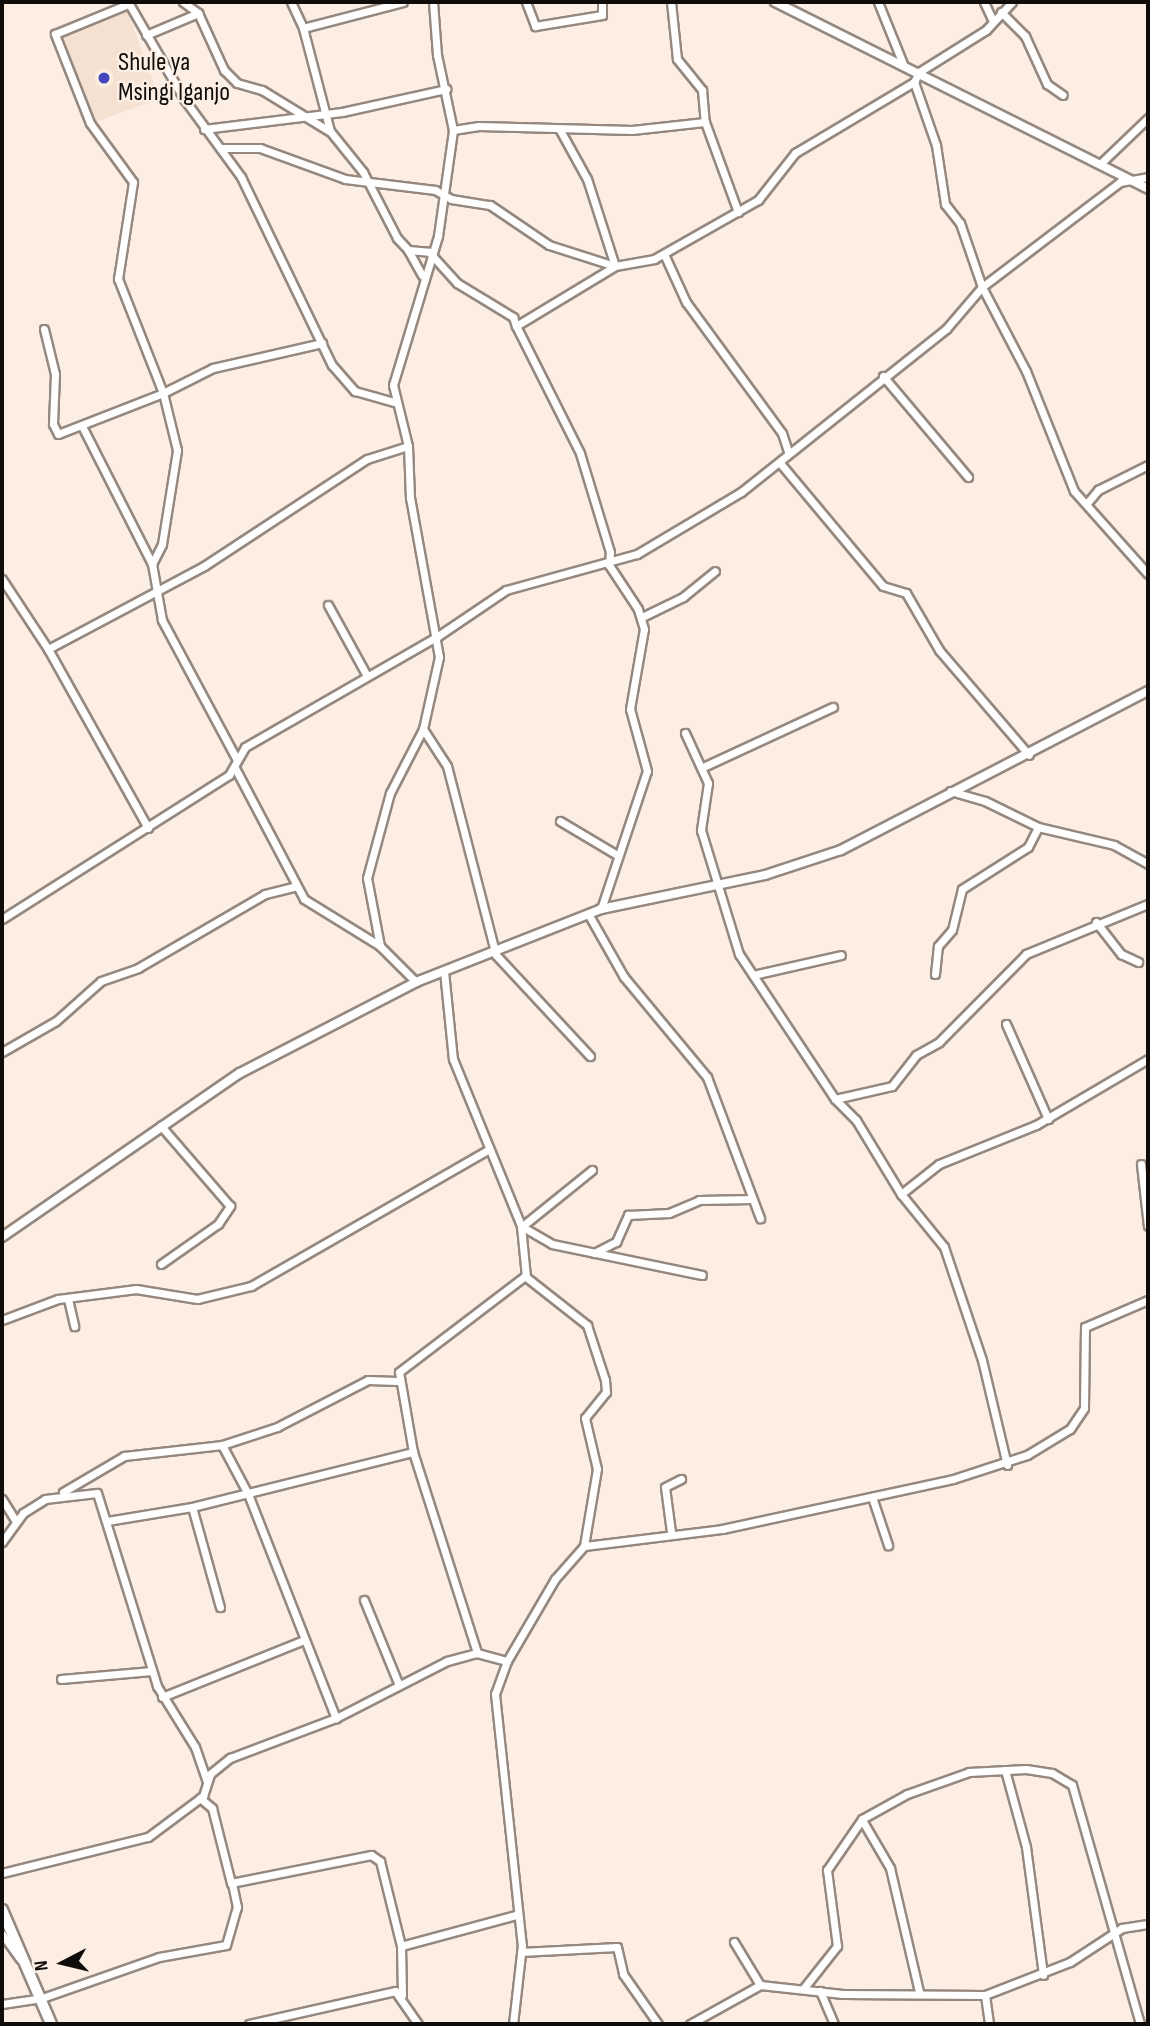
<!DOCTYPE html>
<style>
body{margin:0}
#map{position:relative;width:1150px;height:2026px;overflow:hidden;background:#fdeee4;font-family:"Sofia Sans Condensed",sans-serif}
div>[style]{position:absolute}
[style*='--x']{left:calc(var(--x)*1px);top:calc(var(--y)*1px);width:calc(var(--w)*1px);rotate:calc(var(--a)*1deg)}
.built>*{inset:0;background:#f5e1d2;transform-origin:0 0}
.roads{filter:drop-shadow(2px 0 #95887f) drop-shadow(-2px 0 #95887f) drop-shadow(0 2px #95887f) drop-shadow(0 -2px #95887f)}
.minor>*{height:7px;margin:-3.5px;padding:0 3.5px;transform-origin:3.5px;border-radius:3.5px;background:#fff}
.tertiary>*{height:8px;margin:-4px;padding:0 4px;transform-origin:4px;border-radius:4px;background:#fff}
.trunk>*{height:10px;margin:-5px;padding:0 5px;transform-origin:5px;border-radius:5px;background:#fff}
.dots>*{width:19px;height:19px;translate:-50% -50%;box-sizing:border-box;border:4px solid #fdeee4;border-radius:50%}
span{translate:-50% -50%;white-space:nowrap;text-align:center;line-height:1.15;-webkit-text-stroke:5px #fdeee4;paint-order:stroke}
.poi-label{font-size:26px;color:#100c09}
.left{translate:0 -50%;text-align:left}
.frame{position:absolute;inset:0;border:4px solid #100c09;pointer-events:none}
.north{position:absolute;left:28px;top:1928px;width:70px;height:70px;-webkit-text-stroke:5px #fdeee4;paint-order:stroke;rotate:263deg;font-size:19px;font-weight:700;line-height:28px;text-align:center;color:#100c09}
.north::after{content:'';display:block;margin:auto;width:24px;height:32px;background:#100c09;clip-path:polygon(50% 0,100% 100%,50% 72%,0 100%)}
</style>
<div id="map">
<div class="built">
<i style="left:124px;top:2px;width:103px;height:77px;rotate:70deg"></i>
</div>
<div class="roads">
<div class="minor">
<i style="--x:128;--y:2;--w:112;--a:60"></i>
<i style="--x:184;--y:99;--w:97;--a:53.8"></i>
<i style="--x:241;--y:177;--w:209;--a:64.2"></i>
<i style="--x:332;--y:365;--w:35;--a:49"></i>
<i style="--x:355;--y:391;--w:41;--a:15.8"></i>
<i style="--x:183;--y:2;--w:19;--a:36"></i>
<i style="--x:198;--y:13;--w:63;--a:65.5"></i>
<i style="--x:224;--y:70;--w:18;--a:45"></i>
<i style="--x:237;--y:83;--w:26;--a:16"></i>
<i style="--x:262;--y:90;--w:79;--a:31.5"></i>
<i style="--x:291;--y:2;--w:29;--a:65"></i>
<i style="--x:303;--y:28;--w:106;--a:75.3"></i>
<i style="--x:330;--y:131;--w:53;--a:51.2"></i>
<i style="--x:363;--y:172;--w:74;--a:62.7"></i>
<i style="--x:397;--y:238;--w:16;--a:47"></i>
<i style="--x:408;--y:250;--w:21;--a:5"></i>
<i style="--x:429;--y:252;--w:42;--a:47.9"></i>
<i style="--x:457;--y:283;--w:66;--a:31.3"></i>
<i style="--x:513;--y:317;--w:9;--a:72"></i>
<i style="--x:526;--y:2;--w:26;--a:69"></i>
<i style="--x:535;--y:26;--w:68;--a:-9.3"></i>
<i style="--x:602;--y:15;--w:13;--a:-90"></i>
<i style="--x:671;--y:2;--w:57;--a:84"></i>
<i style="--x:677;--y:59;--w:40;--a:51"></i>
<i style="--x:702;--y:90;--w:32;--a:85"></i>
<i style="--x:705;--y:122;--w:96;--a:69.9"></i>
<i style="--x:878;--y:2;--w:67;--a:68"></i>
<i style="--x:984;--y:2;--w:21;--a:65"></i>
<i style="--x:1001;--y:12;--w:34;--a:45"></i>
<i style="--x:1025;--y:36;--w:53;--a:65.4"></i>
<i style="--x:1047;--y:84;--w:19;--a:35"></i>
<i style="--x:303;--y:28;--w:103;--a:-14.6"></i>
<i style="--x:146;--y:35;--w:56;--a:-22.9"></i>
<i style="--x:914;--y:82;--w:67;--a:70.8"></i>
<i style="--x:936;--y:145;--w:60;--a:81.3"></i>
<i style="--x:945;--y:204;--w:24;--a:52"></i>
<i style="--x:960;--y:223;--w:68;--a:71"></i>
<i style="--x:982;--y:287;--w:95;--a:62.4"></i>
<i style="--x:1026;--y:371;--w:129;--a:68.2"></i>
<i style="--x:1074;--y:491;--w:111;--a:48.3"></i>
<i style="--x:204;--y:129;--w:139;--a:-7"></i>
<i style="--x:342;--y:112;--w:107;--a:-12.5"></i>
<i style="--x:453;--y:130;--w:26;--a:-9"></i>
<i style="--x:479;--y:126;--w:153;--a:1.5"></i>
<i style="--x:632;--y:130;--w:73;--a:-6.3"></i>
<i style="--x:221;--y:148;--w:39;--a:0"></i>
<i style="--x:260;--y:148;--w:90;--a:20"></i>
<i style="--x:345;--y:179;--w:91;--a:7"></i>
<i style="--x:435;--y:190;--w:18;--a:29"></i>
<i style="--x:451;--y:199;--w:39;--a:9"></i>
<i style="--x:490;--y:205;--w:71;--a:34.1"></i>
<i style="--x:549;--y:245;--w:69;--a:17.7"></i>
<i style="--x:615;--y:266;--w:91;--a:-107.8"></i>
<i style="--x:587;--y:179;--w:56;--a:-118.9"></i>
<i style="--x:1103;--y:161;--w:62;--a:-43.7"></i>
<i style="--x:408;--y:250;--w:29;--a:61"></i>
<i style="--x:664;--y:254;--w:53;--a:65.4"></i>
<i style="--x:686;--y:302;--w:162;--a:53.8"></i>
<i style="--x:782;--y:433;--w:19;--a:72"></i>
<i style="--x:44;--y:329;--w:46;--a:76.3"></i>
<i style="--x:55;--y:374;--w:50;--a:92.3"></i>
<i style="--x:53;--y:424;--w:11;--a:63"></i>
<i style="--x:58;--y:434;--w:113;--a:-21.3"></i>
<i style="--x:163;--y:393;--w:123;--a:-111.5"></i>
<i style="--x:118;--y:279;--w:98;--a:-81.2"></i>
<i style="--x:133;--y:182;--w:73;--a:-126.1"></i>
<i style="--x:90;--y:123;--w:96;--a:-111.5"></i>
<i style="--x:55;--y:34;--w:79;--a:-22.3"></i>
<i style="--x:883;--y:376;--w:132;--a:49.9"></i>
<i style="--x:83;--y:428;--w:153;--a:63.1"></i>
<i style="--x:780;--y:463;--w:160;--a:50.1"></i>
<i style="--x:883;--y:586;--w:24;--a:17"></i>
<i style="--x:906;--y:593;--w:66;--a:59.9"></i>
<i style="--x:939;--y:650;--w:138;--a:49.4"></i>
<i style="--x:1088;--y:502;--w:16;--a:-50"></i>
<i style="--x:1098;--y:490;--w:56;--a:-26.6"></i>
<i style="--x:2;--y:579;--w:84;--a:56.7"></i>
<i style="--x:48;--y:649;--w:205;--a:60.8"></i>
<i style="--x:328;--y:605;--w:79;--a:61.2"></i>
<i style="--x:642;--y:617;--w:46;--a:-26"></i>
<i style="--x:683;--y:597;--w:41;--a:-39.1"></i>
<i style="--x:48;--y:649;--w:177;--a:-28"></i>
<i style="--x:204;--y:566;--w:195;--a:-33.3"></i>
<i style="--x:367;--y:459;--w:43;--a:-17.6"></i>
<i style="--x:423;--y:729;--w:44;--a:57"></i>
<i style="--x:447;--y:766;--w:195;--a:75.5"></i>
<i style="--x:496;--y:955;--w:138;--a:47.1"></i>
<i style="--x:685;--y:733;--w:55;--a:65.3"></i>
<i style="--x:708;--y:783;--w:48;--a:98.5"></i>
<i style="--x:701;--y:830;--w:130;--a:73"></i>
<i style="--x:739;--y:954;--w:174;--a:56.5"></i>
<i style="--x:835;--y:1099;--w:30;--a:45"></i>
<i style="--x:856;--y:1120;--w:87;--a:58.7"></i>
<i style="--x:901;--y:1194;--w:68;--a:50.9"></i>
<i style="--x:944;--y:1247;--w:119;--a:71.4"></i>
<i style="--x:982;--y:1360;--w:108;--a:76.6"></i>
<i style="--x:237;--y:760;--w:159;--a:-118.2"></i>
<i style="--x:162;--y:620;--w:57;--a:-100.1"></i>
<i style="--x:152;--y:564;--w:22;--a:-63"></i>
<i style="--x:162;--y:544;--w:95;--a:-80.9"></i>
<i style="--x:177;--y:450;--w:59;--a:-103.8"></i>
<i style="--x:163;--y:393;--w:56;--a:-26.6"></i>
<i style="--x:213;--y:368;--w:112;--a:-12.9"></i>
<i style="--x:703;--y:767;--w:143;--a:-24.8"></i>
<i style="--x:235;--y:768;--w:148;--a:62.2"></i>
<i style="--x:304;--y:899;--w:89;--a:31.7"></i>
<i style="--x:950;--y:791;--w:36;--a:16"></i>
<i style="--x:985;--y:801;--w:59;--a:26.1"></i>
<i style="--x:1038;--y:827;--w:78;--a:13.3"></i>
<i style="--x:1114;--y:845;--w:39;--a:29"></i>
<i style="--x:560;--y:821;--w:66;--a:30.8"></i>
<i style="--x:601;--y:909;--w:145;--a:-71.6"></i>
<i style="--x:647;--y:771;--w:64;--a:-105.3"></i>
<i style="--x:630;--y:709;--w:81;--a:-80.1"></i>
<i style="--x:644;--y:629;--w:21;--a:-107"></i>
<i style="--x:638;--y:609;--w:53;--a:-123.4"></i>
<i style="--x:609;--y:565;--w:13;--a:-86"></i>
<i style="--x:610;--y:552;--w:103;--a:-106.9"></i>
<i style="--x:580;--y:453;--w:142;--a:-116.7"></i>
<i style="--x:516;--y:326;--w:116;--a:-31.2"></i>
<i style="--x:615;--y:266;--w:40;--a:-10"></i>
<i style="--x:654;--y:259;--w:120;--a:-29.6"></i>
<i style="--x:758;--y:200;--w:60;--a:-51.8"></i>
<i style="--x:795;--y:153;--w:139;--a:-30.8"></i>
<i style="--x:914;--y:82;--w:11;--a:-63"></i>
<i style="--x:919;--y:72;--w:79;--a:-32.1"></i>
<i style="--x:986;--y:30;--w:38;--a:-47"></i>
<i style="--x:590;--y:917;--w:69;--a:60.5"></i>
<i style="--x:624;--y:977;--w:130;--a:50.3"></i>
<i style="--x:707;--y:1077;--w:151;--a:69.4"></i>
<i style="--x:2;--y:919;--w:269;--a:-32.4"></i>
<i style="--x:229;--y:775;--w:32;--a:-60"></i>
<i style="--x:245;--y:747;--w:223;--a:-29.9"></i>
<i style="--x:438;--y:636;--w:82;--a:-34.1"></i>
<i style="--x:506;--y:590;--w:136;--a:-15.4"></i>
<i style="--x:637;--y:554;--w:121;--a:-30.8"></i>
<i style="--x:741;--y:492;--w:262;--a:-38.5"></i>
<i style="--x:946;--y:329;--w:55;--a:-49.4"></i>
<i style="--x:982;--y:287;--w:173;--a:-37.3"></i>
<i style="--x:1120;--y:182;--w:28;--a:-10"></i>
<i style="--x:1096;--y:922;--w:41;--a:52"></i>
<i style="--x:1121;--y:954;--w:19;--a:25"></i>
<i style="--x:444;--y:971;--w:88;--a:84.2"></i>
<i style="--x:453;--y:1059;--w:180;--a:67.8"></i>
<i style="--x:521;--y:1226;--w:51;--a:84.4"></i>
<i style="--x:526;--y:1277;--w:78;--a:38.2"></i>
<i style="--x:587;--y:1325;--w:58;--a:71.9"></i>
<i style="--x:605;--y:1380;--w:12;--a:85"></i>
<i style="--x:606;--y:1392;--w:33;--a:129"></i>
<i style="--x:585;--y:1418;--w:52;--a:76.8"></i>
<i style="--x:597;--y:1469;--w:78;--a:99.6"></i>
<i style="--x:935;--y:974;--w:28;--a:-84"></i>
<i style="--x:938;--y:946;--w:21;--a:-49"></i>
<i style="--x:952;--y:930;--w:42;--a:-76.3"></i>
<i style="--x:962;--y:889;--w:78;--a:-32.5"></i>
<i style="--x:1028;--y:847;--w:22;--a:-63"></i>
<i style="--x:753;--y:975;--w:90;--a:-12.8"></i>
<i style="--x:416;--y:982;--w:51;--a:-135"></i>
<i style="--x:380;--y:946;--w:69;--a:-100.8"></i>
<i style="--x:367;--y:878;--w:88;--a:-74.9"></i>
<i style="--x:390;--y:793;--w:72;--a:-62.7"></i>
<i style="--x:423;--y:729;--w:74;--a:-77.5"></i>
<i style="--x:439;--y:657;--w:162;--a:-100.3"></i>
<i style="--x:410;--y:498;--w:52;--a:-92.2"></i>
<i style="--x:408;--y:446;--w:63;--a:-103.8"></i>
<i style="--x:393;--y:385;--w:156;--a:-73.2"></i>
<i style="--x:438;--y:236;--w:107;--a:-81.9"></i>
<i style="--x:453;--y:130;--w:77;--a:-102"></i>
<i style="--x:437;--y:55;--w:53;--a:-94.3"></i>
<i style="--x:1006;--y:1024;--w:104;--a:66.1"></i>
<i style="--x:2;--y:1052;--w:62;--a:-29.9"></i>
<i style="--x:56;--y:1021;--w:60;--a:-41.6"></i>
<i style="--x:101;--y:981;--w:39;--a:-19"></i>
<i style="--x:138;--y:968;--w:147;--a:-30.2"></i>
<i style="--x:265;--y:894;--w:30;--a:-14"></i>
<i style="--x:835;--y:1099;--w:58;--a:-12.8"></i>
<i style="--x:892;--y:1086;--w:39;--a:-52"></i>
<i style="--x:916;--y:1055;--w:26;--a:-29"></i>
<i style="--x:939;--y:1042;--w:124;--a:-45.3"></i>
<i style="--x:1026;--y:954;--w:132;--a:-22.3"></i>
<i style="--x:1141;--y:1164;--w:62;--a:83.6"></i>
<i style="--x:901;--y:1194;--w:48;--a:-38.3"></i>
<i style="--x:939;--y:1164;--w:105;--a:-21.9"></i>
<i style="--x:1036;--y:1125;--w:130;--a:-30.5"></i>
<i style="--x:525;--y:1224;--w:86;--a:-38.9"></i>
<i style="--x:521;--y:1226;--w:36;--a:30"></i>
<i style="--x:552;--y:1244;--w:153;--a:11.7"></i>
<i style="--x:594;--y:1253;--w:25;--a:-27"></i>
<i style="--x:616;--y:1242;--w:30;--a:-66"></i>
<i style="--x:628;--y:1215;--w:41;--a:-2.8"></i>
<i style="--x:669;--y:1213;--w:33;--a:-23"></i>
<i style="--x:699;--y:1200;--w:53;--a:-1.1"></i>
<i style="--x:161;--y:1264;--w:70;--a:-35.1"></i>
<i style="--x:218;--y:1224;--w:22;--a:-56"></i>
<i style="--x:230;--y:1206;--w:106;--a:-130.8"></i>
<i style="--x:68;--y:1299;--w:28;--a:77"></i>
<i style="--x:2;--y:1320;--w:60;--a:-20.6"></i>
<i style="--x:58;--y:1299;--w:79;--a:-7.3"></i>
<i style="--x:136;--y:1289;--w:62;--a:9.3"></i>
<i style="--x:197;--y:1299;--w:56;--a:-13.5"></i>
<i style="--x:251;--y:1286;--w:275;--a:-29.9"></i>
<i style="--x:222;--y:1445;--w:55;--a:62"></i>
<i style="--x:248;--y:1494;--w:241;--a:68.6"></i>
<i style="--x:413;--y:1452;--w:81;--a:-99.9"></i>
<i style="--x:399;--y:1372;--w:158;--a:-37.3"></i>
<i style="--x:63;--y:1492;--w:71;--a:-30.5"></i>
<i style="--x:124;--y:1456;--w:99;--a:-6.4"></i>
<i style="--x:222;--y:1445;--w:58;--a:-18.1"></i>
<i style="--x:277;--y:1427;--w:102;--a:-27.3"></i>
<i style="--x:368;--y:1380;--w:29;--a:2"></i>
<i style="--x:872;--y:1497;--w:51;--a:71.6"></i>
<i style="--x:2;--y:1499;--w:26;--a:58"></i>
<i style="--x:192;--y:1507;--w:104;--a:74.4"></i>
<i style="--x:107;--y:1521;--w:86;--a:-9.4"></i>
<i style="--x:192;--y:1507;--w:228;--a:-14"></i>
<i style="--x:413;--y:1452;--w:211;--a:72.3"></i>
<i style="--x:671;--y:1532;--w:45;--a:-97.6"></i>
<i style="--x:665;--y:1487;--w:18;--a:-27"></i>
<i style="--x:2;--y:1542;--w:36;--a:-54"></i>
<i style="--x:23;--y:1513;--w:26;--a:-32"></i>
<i style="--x:45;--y:1499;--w:52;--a:-6.6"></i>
<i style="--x:97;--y:1493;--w:202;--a:72.7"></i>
<i style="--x:157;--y:1686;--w:72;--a:58.1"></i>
<i style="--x:195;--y:1747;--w:37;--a:71"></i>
<i style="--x:364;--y:1600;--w:90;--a:67.7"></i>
<i style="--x:507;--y:1661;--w:95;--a:-59.7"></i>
<i style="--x:555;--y:1579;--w:44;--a:-48.7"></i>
<i style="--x:584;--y:1546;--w:139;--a:-7"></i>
<i style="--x:722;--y:1529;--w:236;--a:-12.2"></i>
<i style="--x:953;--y:1479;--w:78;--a:-18"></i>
<i style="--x:1027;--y:1455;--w:50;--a:-31.2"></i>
<i style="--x:1070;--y:1429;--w:25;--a:-56"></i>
<i style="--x:1084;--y:1408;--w:81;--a:-89.3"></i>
<i style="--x:1085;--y:1327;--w:69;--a:-23.2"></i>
<i style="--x:61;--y:1679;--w:91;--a:-5"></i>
<i style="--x:162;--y:1697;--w:153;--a:-21.9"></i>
<i style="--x:1005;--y:1770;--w:80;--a:74.7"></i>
<i style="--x:1026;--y:1847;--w:129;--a:82.4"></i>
<i style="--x:200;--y:1798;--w:16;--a:40"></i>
<i style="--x:212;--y:1808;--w:77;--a:75.8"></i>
<i style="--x:231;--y:1883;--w:143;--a:-11.3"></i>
<i style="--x:371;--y:1855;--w:11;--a:34"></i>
<i style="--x:380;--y:1861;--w:88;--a:76.1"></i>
<i style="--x:401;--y:1946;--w:49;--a:88.8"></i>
<i style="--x:862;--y:1820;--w:56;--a:59.7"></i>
<i style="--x:890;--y:1868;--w:127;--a:76.8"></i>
<i style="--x:2;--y:1873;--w:150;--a:-13.9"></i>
<i style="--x:148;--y:1837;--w:69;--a:-36.7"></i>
<i style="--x:203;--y:1796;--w:23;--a:-72"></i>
<i style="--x:210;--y:1774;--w:26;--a:-39"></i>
<i style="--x:230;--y:1758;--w:113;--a:-20.7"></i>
<i style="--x:336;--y:1718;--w:125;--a:-27.2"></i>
<i style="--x:447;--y:1661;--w:31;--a:-15"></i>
<i style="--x:477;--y:1653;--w:31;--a:15"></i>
<i style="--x:507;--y:1661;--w:35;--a:110"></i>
<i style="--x:495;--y:1694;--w:252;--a:83.9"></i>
<i style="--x:522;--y:1945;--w:80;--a:96.5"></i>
<i style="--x:2;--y:1934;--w:31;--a:54"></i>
<i style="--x:734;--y:1942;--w:50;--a:58.8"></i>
<i style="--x:401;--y:1946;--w:119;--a:-15.1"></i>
<i style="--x:521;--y:1952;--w:96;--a:-3"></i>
<i style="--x:617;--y:1947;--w:28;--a:77"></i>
<i style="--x:623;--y:1974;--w:61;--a:55"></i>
<i style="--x:803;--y:1989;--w:55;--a:-51.7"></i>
<i style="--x:837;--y:1946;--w:77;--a:-97.5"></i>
<i style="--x:827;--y:1870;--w:62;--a:-55.5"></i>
<i style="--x:862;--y:1819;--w:51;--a:-29.1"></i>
<i style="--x:907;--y:1794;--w:66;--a:-19.5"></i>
<i style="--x:969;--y:1772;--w:57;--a:-3"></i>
<i style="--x:1026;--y:1769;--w:26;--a:9"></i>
<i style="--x:1052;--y:1773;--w:23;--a:31"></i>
<i style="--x:1072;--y:1785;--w:248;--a:74.1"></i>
<i style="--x:820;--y:1991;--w:36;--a:67"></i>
<i style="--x:985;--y:1995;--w:29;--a:82"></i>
<i style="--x:2;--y:2004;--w:40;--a:-8.5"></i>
<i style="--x:42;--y:1998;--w:124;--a:-19.3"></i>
<i style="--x:159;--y:1957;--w:68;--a:-10.2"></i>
<i style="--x:226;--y:1945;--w:40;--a:-74"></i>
<i style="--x:237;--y:1907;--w:25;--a:-102"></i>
<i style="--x:249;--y:2024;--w:150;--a:-12.7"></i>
<i style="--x:395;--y:1991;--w:40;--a:55.1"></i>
<i style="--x:690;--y:2024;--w:80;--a:-29.1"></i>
<i style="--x:760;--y:1985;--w:83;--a:6.2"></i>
<i style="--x:843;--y:1994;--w:142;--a:0.4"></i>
<i style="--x:985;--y:1995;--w:91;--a:-21.2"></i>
<i style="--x:1070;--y:1962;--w:62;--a:-33.2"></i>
<i style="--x:1122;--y:1928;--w:26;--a:-9"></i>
</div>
<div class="tertiary">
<i style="--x:775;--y:2;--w:417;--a:26.6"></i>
<i style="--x:2;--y:1237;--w:289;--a:-34.6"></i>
<i style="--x:240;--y:1073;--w:198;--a:-27.3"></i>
<i style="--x:416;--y:982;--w:199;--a:-21.5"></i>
<i style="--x:601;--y:909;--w:167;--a:-11.7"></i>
<i style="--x:765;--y:875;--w:80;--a:-18.2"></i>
<i style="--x:841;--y:850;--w:346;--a:-27.4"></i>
</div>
<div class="trunk">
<i style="--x:2;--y:1910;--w:124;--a:66.7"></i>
</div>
</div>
<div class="dots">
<i style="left:104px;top:78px;background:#4347bc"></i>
</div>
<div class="poi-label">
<span class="left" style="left:118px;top:78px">Shule ya<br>Msingi Iganjo</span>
</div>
<div class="frame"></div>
<div class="north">N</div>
</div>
